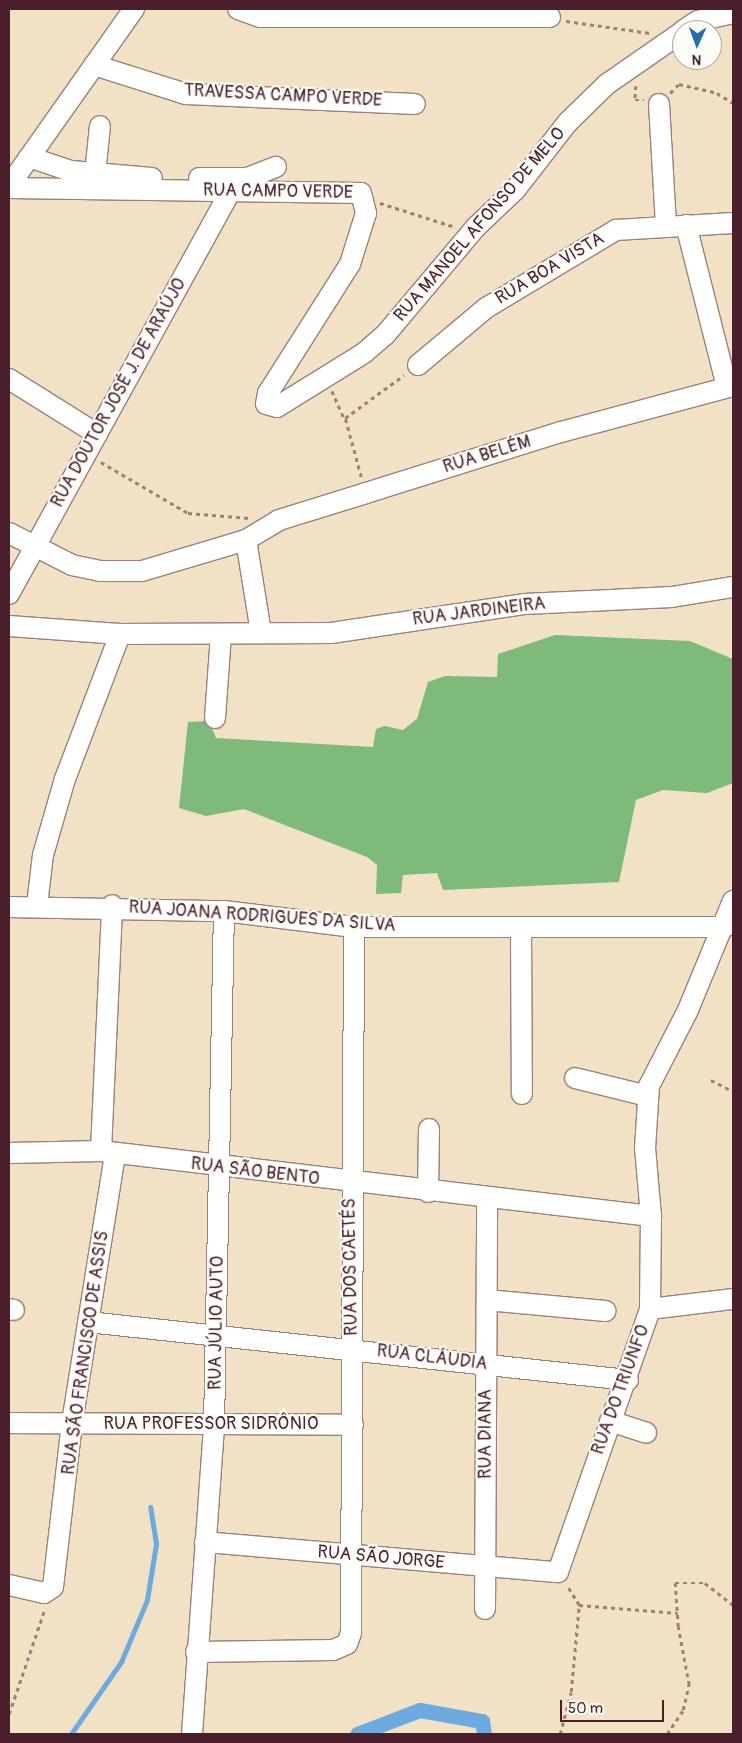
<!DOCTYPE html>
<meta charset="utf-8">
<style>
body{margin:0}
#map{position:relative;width:742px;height:1743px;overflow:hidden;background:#f1e2c5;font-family:Pangolin,sans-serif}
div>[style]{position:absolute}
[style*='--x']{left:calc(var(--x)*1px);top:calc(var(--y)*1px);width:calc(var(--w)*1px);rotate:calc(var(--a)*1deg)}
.forest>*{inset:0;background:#7eba79}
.stream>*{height:4.5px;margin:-2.25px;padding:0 2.25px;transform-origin:2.25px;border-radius:2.25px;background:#6daadf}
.canal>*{height:15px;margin:-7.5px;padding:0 7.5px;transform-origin:7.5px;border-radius:7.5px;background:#6daadf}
.path>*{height:2.5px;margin-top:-1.25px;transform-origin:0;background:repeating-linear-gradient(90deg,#9e8078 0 4px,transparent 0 8px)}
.roads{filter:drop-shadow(1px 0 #9e8078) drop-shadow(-1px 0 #9e8078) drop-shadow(0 1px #9e8078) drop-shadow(0 -1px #9e8078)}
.minor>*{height:20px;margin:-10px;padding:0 10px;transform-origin:10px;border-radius:10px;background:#fff}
span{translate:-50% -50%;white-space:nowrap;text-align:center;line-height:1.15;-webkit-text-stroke:4.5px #fdfcf7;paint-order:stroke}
.street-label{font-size:18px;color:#4a1f2b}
.frame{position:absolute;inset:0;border:10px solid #4a1f2b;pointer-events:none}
.north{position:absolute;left:672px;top:20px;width:50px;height:50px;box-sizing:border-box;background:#fdfcf7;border:1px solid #b5a4a5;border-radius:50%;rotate:182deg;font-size:14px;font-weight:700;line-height:20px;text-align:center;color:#4a1f2b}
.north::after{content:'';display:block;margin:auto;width:18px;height:22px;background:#1f6fb2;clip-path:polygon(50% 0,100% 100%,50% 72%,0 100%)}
.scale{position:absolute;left:560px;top:1700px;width:104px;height:22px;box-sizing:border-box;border:2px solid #4a1f2b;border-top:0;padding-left:6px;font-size:15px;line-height:18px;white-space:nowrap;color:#4a1f2b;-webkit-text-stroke:4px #fdfcf7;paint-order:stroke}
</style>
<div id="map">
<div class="forest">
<i style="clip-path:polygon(555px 635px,690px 641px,733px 659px,733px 783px,707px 793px,663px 790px,636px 800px,619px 882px,443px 890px,437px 873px,403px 875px,401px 893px,376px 894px,377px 865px,367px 857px,244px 809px,206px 816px,179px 808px,188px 722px,209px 721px,216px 738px,373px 747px,376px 729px,385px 726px,403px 730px,417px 719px,428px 682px,445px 676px,497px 677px,498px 654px)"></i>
</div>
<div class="stream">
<i style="--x:71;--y:1734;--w:88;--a:-55.2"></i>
<i style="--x:121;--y:1662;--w:67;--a:-67.2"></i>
<i style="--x:147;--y:1600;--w:57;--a:-80.9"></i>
<i style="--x:156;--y:1544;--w:37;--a:-99"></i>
</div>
<div class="canal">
<i style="--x:357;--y:1734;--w:67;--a:-20.9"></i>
<i style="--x:420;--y:1710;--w:63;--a:10.1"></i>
<i style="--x:482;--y:1721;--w:13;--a:81"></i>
</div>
<div class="path">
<i style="--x:566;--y:21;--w:85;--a:8.1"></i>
<i style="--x:636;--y:86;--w:14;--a:94"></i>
<i style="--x:635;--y:100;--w:9;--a:0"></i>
<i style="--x:670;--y:93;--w:13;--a:-45"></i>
<i style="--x:679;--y:84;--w:39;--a:13"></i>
<i style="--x:717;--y:93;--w:19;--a:32"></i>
<i style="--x:380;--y:203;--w:79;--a:17.7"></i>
<i style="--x:332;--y:391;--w:30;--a:66"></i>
<i style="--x:101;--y:462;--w:101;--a:30.4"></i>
<i style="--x:188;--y:513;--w:61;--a:4.7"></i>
<i style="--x:361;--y:477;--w:61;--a:-105.2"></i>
<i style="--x:345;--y:418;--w:73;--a:-36.1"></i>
<i style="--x:711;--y:1080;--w:25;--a:27"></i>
<i style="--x:579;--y:1605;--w:99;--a:4.6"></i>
<i style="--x:9;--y:1714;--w:112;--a:-71.2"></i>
<i style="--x:560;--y:1734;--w:43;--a:-75.3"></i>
<i style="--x:571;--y:1692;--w:87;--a:-84.7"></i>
<i style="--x:579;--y:1605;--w:22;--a:-122"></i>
<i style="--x:667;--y:1734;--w:29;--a:-56"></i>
<i style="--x:683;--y:1710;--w:26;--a:-77"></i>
<i style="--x:689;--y:1685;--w:59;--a:-100.7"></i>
<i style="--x:678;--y:1627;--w:44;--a:-93.9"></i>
<i style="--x:675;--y:1583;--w:30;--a:0"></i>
<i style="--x:705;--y:1583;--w:36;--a:38"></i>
</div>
<div class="roads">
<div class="minor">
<i style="--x:238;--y:9;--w:23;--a:20"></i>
<i style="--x:260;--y:17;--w:290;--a:0"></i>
<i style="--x:684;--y:30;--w:17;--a:-33"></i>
<i style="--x:698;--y:21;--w:36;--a:-13"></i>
<i style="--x:94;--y:65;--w:96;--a:17.5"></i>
<i style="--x:186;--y:94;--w:229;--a:2.5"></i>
<i style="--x:659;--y:104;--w:121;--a:86.7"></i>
<i style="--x:29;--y:157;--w:44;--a:18.4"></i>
<i style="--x:71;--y:171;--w:81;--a:4.9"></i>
<i style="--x:95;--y:174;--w:48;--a:-84.1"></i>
<i style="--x:199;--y:178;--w:48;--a:0"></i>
<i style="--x:247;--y:178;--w:31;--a:-21"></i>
<i style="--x:9;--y:186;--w:217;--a:-54.8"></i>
<i style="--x:9;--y:188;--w:352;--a:0.8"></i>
<i style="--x:361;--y:193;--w:21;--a:76"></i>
<i style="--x:366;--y:213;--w:53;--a:107.4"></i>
<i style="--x:350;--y:264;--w:153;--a:122.4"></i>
<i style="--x:268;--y:393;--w:11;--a:100"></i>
<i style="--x:266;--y:404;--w:11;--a:15"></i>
<i style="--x:277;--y:407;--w:102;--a:-31.8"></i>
<i style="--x:364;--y:353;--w:28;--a:-41"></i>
<i style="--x:385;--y:335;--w:141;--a:-49.9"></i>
<i style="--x:476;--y:227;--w:54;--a:-43.5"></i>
<i style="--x:515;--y:190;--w:86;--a:-52.1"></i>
<i style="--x:568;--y:122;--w:54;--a:-44.3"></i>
<i style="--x:607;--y:84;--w:91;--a:-34.7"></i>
<i style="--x:686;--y:225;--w:167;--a:75.8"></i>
<i style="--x:418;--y:365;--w:89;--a:-40"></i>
<i style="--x:486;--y:308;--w:152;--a:-31"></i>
<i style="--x:616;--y:230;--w:117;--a:-3.4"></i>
<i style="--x:9;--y:379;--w:104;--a:32"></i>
<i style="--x:9;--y:533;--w:71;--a:26.9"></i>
<i style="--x:72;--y:565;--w:29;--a:12"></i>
<i style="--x:100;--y:571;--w:42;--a:0"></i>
<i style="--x:142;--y:571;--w:109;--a:-16.6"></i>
<i style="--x:246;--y:540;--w:39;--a:-31"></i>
<i style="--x:279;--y:520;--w:91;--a:-17.2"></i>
<i style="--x:366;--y:493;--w:204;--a:-17.4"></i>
<i style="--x:561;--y:432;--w:178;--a:-15"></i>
<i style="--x:246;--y:540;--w:94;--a:80.8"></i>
<i style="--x:9;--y:594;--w:459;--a:-61.2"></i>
<i style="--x:9;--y:626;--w:111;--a:4.1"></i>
<i style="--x:120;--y:634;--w:211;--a:-0.3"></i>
<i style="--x:331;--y:633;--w:195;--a:-8.5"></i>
<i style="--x:524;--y:604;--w:148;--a:-2.7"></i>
<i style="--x:672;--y:597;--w:62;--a:-9.3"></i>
<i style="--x:215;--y:718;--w:84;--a:-85.9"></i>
<i style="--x:37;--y:905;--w:50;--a:-83.2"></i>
<i style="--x:43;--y:855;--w:79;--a:-73.9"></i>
<i style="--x:65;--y:779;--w:155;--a:-69.2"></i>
<i style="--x:9;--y:907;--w:215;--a:1.1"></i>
<i style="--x:224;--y:911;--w:131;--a:7"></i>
<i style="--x:354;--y:927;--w:371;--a:0"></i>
<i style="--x:521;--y:929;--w:165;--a:89.7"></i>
<i style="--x:575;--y:1078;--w:74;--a:14"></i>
<i style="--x:101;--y:1151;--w:246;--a:-87.4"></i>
<i style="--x:9;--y:1153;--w:92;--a:-1.2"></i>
<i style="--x:101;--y:1151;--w:554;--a:6.74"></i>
<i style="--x:428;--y:1192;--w:63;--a:-89.1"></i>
<i style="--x:487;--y:1300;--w:119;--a:5.3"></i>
<i style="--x:9;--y:1309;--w:5;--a:11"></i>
<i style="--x:650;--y:1309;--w:84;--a:-6.9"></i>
<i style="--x:88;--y:1322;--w:543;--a:6.13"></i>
<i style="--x:610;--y:1421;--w:38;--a:18"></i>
<i style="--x:9;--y:1423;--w:344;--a:0.3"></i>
<i style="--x:205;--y:1542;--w:354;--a:4.9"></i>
<i style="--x:558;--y:1572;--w:279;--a:-70.7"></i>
<i style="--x:650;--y:1309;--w:93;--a:-89.4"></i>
<i style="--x:651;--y:1216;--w:68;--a:-95"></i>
<i style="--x:645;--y:1148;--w:62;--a:-86.3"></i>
<i style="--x:649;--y:1086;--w:85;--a:-62.8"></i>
<i style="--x:688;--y:1010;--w:118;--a:-67.6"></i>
<i style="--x:9;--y:1585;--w:36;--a:13"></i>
<i style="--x:44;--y:1593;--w:11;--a:-34"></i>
<i style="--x:53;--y:1587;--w:165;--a:-83.4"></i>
<i style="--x:72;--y:1423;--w:272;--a:-80.9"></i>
<i style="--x:485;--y:1609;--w:410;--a:-89.7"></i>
<i style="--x:196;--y:1652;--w:137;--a:-0.8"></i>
<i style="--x:333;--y:1650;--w:15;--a:-23"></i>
<i style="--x:347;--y:1644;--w:12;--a:-70"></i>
<i style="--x:351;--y:1633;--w:706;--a:-89.76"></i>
<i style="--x:192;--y:1734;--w:310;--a:-85.9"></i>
<i style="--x:214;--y:1425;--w:514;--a:-88.89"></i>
</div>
</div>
<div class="street-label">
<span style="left:283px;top:96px;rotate:3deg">TRAVESSA CAMPO VERDE</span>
<span style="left:278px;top:192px;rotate:1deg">RUA CAMPO VERDE</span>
<span style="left:480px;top:225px;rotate:-49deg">RUA MANOEL AFONSO DE MELO</span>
<span style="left:550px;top:269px;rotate:-31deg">RUA BOA VISTA</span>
<span style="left:119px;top:393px;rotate:-61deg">RUA DOUTOR JOSÉ J. DE ARAÚJO</span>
<span style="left:487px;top:455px;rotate:-17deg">RUA BELÉM</span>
<span style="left:479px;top:612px;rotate:-7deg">RUA JARDINEIRA</span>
<span style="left:262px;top:917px;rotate:4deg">RUA JOANA RODRIGUES DA SILVA</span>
<span style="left:255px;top:1172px;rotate:7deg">RUA SÃO BENTO</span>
<span style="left:351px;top:1267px;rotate:-91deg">RUA DOS CAETÉS</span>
<span style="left:217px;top:1323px;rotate:-89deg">RUA JÚLIO AUTO</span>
<span style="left:86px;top:1353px;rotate:-82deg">RUA SÃO FRANCISCO DE ASSIS</span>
<span style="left:432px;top:1358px;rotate:7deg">RUA CLÁUDIA</span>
<span style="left:621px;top:1390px;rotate:-70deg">RUA DO TRIUNFO</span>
<span style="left:211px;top:1424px">RUA PROFESSOR SIDRÔNIO</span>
<span style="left:486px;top:1434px;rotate:-90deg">RUA DIANA</span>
<span style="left:381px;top:1558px;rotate:5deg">RUA SÃO JORGE</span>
</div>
<div class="frame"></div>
<div class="north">N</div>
<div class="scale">50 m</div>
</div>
